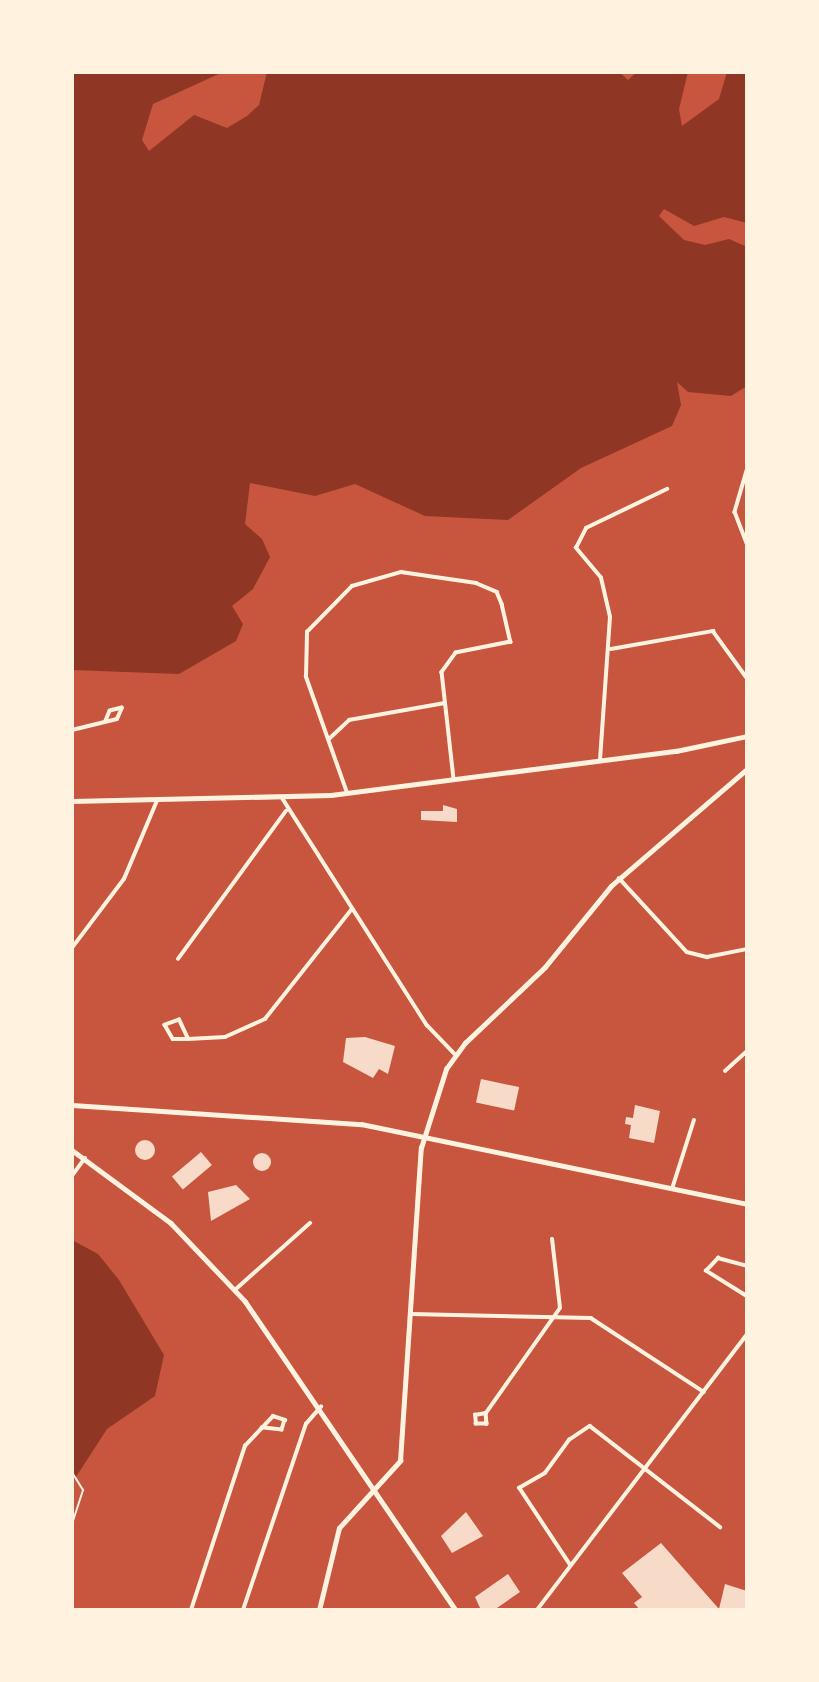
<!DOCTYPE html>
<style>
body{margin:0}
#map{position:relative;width:819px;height:1682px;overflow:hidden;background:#c8553d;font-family:"Golos Text",sans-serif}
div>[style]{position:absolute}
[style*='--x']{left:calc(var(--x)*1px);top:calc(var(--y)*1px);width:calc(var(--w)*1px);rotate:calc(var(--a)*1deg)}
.water>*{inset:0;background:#8f3625}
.building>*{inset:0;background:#f7dbc8;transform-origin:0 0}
.round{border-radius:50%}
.path>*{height:2px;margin:-1px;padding:0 1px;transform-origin:1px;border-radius:1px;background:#fff3e0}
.minor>*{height:3.5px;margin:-1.75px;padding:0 1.75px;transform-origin:1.75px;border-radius:1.75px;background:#fff3e0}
.secondary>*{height:4.5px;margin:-2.25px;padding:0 2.25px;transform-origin:2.25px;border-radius:2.25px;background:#fff3e0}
.primary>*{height:5px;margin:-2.5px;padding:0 2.5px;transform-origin:2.5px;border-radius:2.5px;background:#fff3e0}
span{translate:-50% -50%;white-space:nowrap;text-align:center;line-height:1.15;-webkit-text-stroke:6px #fff3e0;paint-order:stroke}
.frame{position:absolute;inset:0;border:74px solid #fff3e0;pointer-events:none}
</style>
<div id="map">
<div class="water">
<i style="clip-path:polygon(72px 72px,223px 72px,153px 104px,142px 140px,149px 151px,194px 115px,227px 128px,247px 116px,259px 105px,267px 72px,619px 72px,628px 80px,637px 72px,688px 72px,679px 109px,682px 126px,719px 99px,727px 72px,747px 72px,747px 223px,724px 217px,694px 226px,664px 209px,659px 216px,684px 240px,705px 245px,729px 239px,747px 247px,747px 386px,731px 396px,688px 392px,677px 382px,681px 405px,672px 426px,581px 468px,508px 520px,425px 516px,355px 484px,315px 496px,250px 483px,245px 524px,262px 539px,270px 557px,253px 589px,232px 606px,243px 624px,236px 641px,179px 674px,72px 670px)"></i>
<i style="clip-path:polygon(72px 1240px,98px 1254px,119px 1280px,164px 1355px,155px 1396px,107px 1429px,72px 1483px)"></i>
</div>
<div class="building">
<i style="clip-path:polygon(443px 805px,457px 809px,457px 822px,421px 820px,421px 811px,443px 811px)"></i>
<i style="clip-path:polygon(365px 1037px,395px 1046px,388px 1074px,379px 1069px,373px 1078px,343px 1062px,346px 1038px)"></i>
<i style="left:481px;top:1079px;width:39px;height:24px;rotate:12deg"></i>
<i style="clip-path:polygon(635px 1105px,660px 1111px,654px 1143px,629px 1138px,631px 1125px,625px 1124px,626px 1117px,633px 1118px)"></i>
<i class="round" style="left:135px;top:1140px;width:20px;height:20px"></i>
<i style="left:201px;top:1152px;width:17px;height:38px;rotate:50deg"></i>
<i class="round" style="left:253px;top:1153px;width:18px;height:18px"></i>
<i style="clip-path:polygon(236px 1185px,250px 1199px,211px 1221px,208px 1192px)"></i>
<i style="clip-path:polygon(466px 1512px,483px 1536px,452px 1553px,441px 1536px)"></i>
<i style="clip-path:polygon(661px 1543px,719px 1609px,725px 1584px,747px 1591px,747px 1610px,640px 1610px,634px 1603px,642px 1597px,622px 1573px)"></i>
<i style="clip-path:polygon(508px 1574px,520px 1592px,494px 1610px,481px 1610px,475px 1597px)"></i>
</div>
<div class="path">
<i style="--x:72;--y:1524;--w:36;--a:-72"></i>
<i style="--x:83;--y:1490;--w:19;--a:-122"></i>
</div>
<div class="minor">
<i style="--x:747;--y:471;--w:43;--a:106.3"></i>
<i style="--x:735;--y:512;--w:34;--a:69"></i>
<i style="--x:611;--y:649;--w:104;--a:-10"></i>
<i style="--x:713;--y:631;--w:58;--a:54.1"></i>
<i style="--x:72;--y:730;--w:46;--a:-13.7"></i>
<i style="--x:117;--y:719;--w:12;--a:-66"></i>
<i style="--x:122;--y:708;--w:12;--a:166"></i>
<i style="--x:110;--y:711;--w:11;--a:112"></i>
<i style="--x:330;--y:738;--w:26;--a:-43"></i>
<i style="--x:349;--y:720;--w:97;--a:-10"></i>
<i style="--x:600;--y:760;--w:143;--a:-86"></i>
<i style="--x:610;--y:617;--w:40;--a:-103"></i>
<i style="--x:601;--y:578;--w:39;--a:-130"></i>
<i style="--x:576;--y:548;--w:22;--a:-63"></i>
<i style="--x:586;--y:528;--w:90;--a:-25.7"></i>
<i style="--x:347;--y:793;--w:123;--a:-109.5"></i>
<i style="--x:306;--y:677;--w:45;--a:-88.7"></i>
<i style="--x:307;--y:632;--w:64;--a:-45.6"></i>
<i style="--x:352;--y:586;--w:51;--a:-15.9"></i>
<i style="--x:401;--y:572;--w:76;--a:8.3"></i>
<i style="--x:476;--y:583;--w:23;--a:23"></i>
<i style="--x:497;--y:592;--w:13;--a:67"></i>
<i style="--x:502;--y:604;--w:39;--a:77"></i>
<i style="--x:511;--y:642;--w:56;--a:168.7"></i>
<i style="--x:456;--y:653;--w:24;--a:126"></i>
<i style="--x:442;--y:672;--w:108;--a:83.6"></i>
<i style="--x:283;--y:799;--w:268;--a:57.5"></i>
<i style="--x:427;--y:1025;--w:40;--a:46"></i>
<i style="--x:619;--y:878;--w:100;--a:47.4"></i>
<i style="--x:687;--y:952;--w:21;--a:14"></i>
<i style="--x:707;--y:957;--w:41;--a:-11.3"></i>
<i style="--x:72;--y:948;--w:86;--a:-53"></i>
<i style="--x:124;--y:879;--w:85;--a:-67.1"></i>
<i style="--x:178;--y:959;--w:183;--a:-53.9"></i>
<i style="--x:188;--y:1039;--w:21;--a:-115"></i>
<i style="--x:179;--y:1020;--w:15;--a:160"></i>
<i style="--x:165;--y:1025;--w:16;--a:60"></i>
<i style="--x:173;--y:1039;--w:15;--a:0"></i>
<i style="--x:188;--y:1039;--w:37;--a:-3"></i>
<i style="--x:225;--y:1037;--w:44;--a:-24.2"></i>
<i style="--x:265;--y:1019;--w:139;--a:-51.7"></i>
<i style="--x:725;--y:1071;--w:30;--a:-42"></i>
<i style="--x:72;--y:1176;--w:22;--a:-54"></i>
<i style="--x:672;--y:1189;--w:72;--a:-72.3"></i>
<i style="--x:236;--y:1289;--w:99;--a:-41.7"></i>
<i style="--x:746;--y:1296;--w:47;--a:-148"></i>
<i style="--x:706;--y:1271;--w:18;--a:-47"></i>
<i style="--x:718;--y:1258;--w:30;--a:15"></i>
<i style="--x:411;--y:1314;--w:180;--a:1.3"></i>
<i style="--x:591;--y:1318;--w:135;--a:33.2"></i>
<i style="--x:486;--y:1413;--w:11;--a:85"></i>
<i style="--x:487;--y:1424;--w:11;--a:180"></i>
<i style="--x:476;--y:1424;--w:9;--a:-96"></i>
<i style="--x:475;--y:1415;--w:11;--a:-10"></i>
<i style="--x:486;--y:1413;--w:128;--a:-54.8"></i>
<i style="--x:560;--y:1308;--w:69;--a:-96.6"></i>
<i style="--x:273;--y:1416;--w:13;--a:18"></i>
<i style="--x:285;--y:1420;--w:10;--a:107"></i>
<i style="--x:282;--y:1430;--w:20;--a:-174"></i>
<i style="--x:262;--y:1428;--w:16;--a:-47"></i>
<i style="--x:570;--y:1565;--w:92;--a:-123.5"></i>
<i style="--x:519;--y:1488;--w:30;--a:-30"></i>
<i style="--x:545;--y:1473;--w:41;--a:-54"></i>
<i style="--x:569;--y:1440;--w:25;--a:-34"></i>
<i style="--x:590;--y:1426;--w:165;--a:37.8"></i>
<i style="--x:191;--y:1610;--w:173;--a:-71.8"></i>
<i style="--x:245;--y:1446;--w:25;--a:-47"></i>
<i style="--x:243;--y:1610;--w:196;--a:-71.3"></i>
<i style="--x:306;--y:1424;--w:23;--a:-49"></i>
<i style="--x:537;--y:1610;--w:347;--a:-52.7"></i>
</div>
<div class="secondary">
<i style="--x:72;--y:801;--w:259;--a:-1.3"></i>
<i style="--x:331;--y:795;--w:348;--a:-7.3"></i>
<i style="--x:676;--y:751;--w:73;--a:-11.9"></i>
<i style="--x:72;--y:1150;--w:123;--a:36.4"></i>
<i style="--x:171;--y:1223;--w:108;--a:46.5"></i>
<i style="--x:245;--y:1301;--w:374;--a:55.7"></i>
<i style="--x:319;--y:1610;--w:84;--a:-76.3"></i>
<i style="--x:339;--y:1528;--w:91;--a:-47.7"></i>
<i style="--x:400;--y:1461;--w:314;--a:-86.2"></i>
<i style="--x:421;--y:1148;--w:83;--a:-72.4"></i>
<i style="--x:446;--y:1069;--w:32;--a:-54"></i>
<i style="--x:465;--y:1043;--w:110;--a:-43.5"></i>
<i style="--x:545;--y:967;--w:104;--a:-50.8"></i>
<i style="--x:611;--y:886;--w:179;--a:-40.7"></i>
</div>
<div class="primary">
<i style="--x:72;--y:1105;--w:290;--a:3.8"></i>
<i style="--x:361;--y:1124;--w:394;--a:11.7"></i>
</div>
<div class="frame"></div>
</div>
